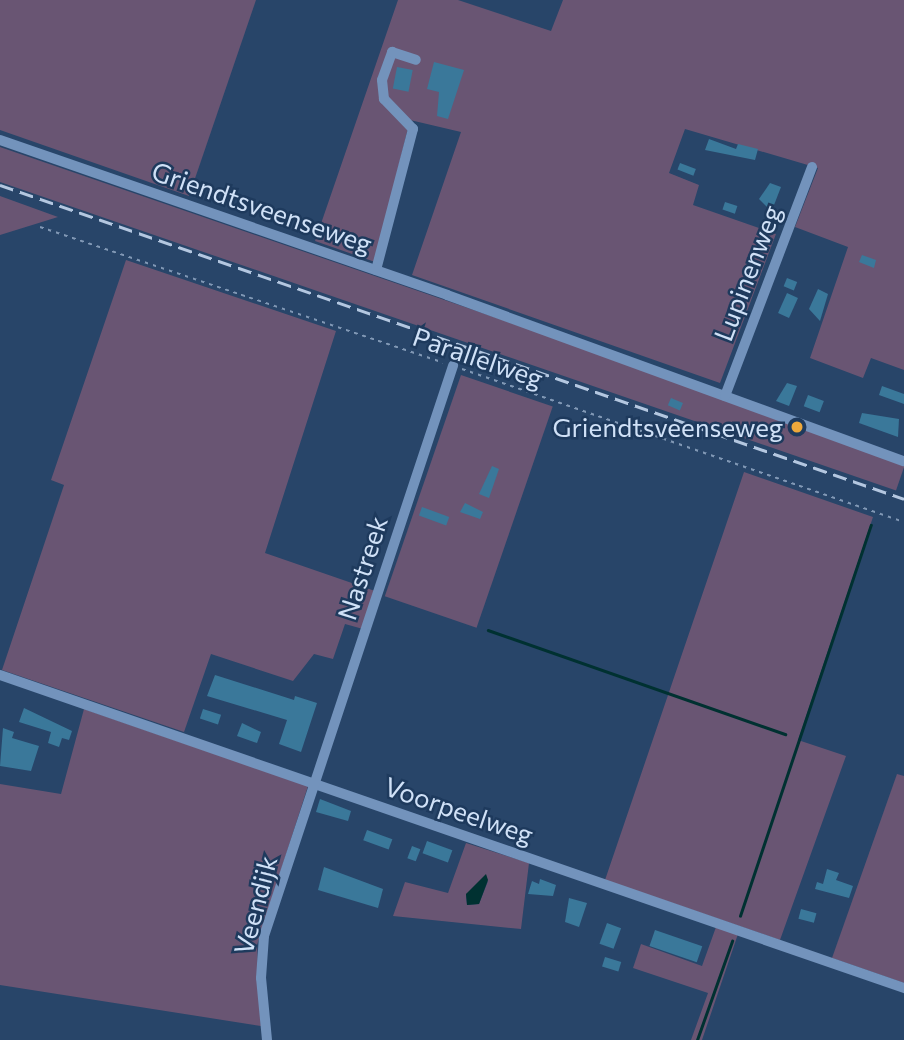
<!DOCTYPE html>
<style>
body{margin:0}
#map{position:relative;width:904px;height:1040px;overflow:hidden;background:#284569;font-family:Commissioner,sans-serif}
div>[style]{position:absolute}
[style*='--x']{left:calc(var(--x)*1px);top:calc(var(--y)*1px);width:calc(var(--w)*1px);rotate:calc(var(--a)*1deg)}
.green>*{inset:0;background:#695573;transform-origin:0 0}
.water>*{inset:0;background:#003131}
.stream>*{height:2.5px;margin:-1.25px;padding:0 1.25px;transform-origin:1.25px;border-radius:1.25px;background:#003131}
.building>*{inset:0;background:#3a789a;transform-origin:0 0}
.path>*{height:2px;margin-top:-1px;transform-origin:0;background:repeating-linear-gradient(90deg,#8198b5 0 3.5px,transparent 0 8.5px)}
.minor>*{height:10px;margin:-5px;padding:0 5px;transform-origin:5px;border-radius:5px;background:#7393bc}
.rail>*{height:2.5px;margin-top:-1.25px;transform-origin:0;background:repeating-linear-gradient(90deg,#b4c7e0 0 14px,transparent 0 21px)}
.dots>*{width:19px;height:19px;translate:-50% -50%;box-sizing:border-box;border:4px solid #1e3a5d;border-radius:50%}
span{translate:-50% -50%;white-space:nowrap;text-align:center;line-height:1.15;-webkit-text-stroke:5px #1e3a5d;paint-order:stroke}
.street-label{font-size:26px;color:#d0e1f7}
.poi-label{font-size:26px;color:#d0e1f7}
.right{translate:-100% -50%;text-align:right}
</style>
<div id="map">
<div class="green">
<i style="clip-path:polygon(0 0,256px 0,189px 196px,0 130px)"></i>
<i style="clip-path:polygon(398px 0,458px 0,551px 31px,563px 0,904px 0,904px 370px,871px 358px,863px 378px,810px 358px,848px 247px,795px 227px,818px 168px,685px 129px,669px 173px,699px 185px,693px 205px,776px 234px,720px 383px,412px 275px,461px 132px,410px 120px,375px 262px,315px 241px)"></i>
<i style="left:0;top:147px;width:959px;height:33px;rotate:19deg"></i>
<i style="clip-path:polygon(0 196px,58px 217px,0 235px)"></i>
<i style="clip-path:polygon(126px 260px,336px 331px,265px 553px,375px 591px,363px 629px,345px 624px,333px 659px,314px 654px,293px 681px,211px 654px,184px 732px,2px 670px,64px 485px,51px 480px)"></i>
<i style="left:461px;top:375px;width:97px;height:234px;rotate:19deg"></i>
<i style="clip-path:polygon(744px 472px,873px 517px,798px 740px,846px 756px,780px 940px,605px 880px)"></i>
<i style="clip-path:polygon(84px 709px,308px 786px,257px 945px,261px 1026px,0 985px,0 784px,61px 794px)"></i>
<i style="clip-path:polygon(897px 774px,904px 776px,904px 983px,832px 958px)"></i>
<i style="clip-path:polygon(evenodd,466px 843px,529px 863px,521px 929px,393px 916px,405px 882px,448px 893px,466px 843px,488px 881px,479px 904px,467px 905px,466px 894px,488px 881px)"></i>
<i style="clip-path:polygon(716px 927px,738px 934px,702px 1040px,691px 1040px,708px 993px,633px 968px,641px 944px,702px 966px)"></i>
</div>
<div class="water">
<i style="clip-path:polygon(486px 874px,488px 880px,479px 904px,467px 905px,466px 894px)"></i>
</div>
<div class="stream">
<i style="--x:488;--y:630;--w:315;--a:19.3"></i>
<i style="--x:740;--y:916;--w:412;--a:-71.5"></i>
<i style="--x:697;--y:1040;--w:105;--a:-70.5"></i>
</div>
<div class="building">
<i style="clip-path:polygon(434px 62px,464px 70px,448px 119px,437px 116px,439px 92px,427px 89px)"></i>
<i style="left:397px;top:67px;width:16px;height:22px;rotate:11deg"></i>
<i style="clip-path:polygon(709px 139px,736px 149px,738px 144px,758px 149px,755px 160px,705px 150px)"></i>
<i style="left:680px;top:163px;width:17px;height:7px;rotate:21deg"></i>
<i style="clip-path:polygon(770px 183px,781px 187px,774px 205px,768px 208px,759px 199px)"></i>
<i style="left:725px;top:202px;width:13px;height:8px;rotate:18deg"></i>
<i style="clip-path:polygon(862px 255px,876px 260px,874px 268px,859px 262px)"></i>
<i style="left:787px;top:278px;width:11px;height:9px;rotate:22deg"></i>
<i style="clip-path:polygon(818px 289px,828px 294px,820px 321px,809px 309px)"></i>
<i style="left:787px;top:293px;width:12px;height:22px;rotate:24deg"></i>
<i style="clip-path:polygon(787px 383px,797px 386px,789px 406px,776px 401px)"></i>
<i style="clip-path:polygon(882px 386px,904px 394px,904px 404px,879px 395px)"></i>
<i style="left:808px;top:395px;width:17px;height:12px;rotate:21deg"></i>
<i style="left:671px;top:398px;width:13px;height:8px;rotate:23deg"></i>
<i style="clip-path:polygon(862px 413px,899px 419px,898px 437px,859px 423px)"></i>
<i style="clip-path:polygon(492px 466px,499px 469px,489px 498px,479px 494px)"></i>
<i style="clip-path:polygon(465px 503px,483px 512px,480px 519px,460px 512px)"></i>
<i style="left:422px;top:507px;width:29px;height:9px;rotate:20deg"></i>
<i style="clip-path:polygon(215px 675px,294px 700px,295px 696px,317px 703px,301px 752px,279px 744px,287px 720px,207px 696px)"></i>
<i style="clip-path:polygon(24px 708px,72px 731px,69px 740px,62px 738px,59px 747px,48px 743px,51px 732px,19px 722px)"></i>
<i style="left:203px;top:709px;width:19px;height:10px;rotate:18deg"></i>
<i style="clip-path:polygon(242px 723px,261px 732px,257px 743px,237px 736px)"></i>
<i style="clip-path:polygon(3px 728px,14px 732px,12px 738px,39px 746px,31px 771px,0 766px)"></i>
<i style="clip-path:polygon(320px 799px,351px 811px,348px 821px,316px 812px)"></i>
<i style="left:367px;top:830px;width:27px;height:11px;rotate:20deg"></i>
<i style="left:427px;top:841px;width:27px;height:13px;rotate:20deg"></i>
<i style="left:412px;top:846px;width:9px;height:13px;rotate:21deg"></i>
<i style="clip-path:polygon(324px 867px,383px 889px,378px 908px,318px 890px)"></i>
<i style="clip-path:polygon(827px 869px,839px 873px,836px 880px,853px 886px,849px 898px,815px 889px,817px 882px,823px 884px)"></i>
<i style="clip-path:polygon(540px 879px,556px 885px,553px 896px,528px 894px,532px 881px,539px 884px)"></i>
<i style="clip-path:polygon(569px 898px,587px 903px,579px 927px,565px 922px)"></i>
<i style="left:801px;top:909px;width:16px;height:10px;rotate:15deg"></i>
<i style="left:607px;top:923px;width:15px;height:22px;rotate:20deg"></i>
<i style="left:655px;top:930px;width:50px;height:17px;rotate:19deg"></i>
<i style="left:605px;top:957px;width:17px;height:10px;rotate:17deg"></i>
</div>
<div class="path">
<i style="--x:40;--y:227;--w:425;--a:18.6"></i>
<i style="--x:462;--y:369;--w:468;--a:19.1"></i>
</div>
<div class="minor">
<i style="--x:0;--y:140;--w:473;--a:19.1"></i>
<i style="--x:447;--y:295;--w:486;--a:20"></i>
<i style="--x:376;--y:270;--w:146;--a:-75.3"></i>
<i style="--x:413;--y:129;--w:42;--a:-134"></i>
<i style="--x:384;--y:99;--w:19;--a:-96"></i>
<i style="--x:382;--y:80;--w:30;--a:-70"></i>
<i style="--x:392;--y:52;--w:25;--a:18"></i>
<i style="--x:725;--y:396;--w:245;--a:-69.2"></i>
<i style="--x:0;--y:675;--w:957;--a:19.1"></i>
<i style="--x:267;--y:1040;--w:62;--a:-95.5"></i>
<i style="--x:261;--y:978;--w:42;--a:-85.9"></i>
<i style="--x:264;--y:936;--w:601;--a:-71.66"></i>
</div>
<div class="rail">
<i style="--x:0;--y:185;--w:957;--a:19.15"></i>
</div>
<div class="dots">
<i style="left:797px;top:427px;background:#eda83b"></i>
</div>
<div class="street-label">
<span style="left:262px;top:207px;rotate:19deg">Griendtsveenseweg</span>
<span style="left:747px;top:273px;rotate:-69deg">Lupinenweg</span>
<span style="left:478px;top:357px;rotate:19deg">Parallelweg</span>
<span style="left:362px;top:568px;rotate:-72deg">Nastreek</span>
<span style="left:459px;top:810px;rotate:19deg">Voorpeelweg</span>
<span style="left:255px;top:905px;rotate:-75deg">Veendijk</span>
</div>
<div class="poi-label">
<span class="right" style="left:783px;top:427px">Griendtsveenseweg</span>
</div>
</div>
